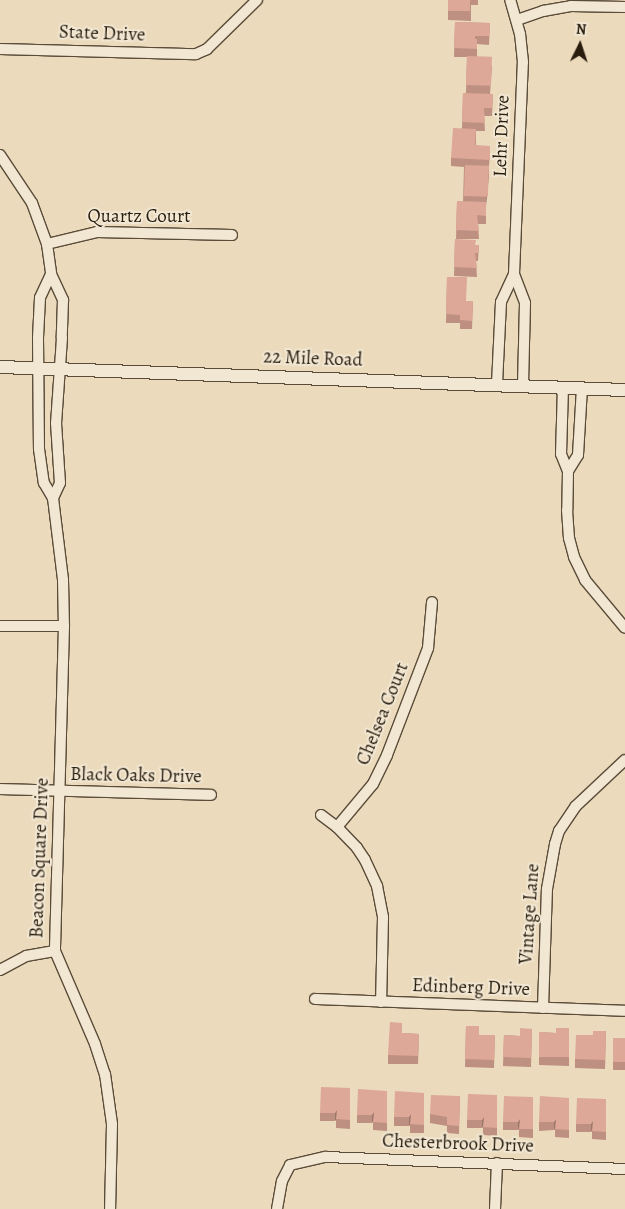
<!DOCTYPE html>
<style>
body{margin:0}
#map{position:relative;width:625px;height:1209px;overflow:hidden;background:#ebdabb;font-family:Alegreya,serif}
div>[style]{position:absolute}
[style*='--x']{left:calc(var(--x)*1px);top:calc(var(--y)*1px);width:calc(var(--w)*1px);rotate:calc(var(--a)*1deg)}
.roads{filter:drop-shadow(1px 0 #5a4c39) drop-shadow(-1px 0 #5a4c39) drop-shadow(0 1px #5a4c39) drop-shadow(0 -1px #5a4c39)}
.minor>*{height:10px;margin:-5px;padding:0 5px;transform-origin:5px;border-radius:5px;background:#f2e7d3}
.tertiary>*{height:12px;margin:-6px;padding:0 6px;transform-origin:6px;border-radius:6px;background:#f2e7d3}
.wall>*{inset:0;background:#be9082;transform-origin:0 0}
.shaded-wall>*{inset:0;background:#9b766a}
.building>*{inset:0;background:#dda897;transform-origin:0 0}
span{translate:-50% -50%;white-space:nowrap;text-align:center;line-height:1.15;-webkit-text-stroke:4px #f2e7d3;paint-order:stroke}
.street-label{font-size:19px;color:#291d0e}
.north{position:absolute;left:555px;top:20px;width:50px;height:50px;-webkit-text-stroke:4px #f2e7d3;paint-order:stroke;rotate:4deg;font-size:14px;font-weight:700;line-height:20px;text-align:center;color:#291d0e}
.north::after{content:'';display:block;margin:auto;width:18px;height:22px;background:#291d0e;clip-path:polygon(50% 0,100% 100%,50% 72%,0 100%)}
</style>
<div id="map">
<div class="roads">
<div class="minor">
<i style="--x:517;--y:20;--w:28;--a:-19"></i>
<i style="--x:543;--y:11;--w:28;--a:-10"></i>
<i style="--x:571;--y:6;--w:54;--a:1.1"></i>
<i style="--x:0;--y:49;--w:196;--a:1.5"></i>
<i style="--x:196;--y:54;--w:12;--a:-24"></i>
<i style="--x:207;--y:49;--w:70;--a:-44.4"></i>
<i style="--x:0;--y:155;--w:58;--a:56.3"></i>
<i style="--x:32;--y:203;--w:44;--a:69.9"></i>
<i style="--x:47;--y:244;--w:30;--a:82"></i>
<i style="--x:51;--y:274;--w:29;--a:65"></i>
<i style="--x:63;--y:300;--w:38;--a:92"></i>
<i style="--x:62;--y:338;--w:85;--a:94"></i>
<i style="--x:56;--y:423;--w:60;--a:86.2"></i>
<i style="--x:60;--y:483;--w:17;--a:115"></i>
<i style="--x:47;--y:244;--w:51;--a:-13.5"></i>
<i style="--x:97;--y:232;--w:135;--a:1.3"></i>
<i style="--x:51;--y:274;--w:26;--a:115"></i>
<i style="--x:40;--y:298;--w:40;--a:92.9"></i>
<i style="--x:38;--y:338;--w:111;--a:89.5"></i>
<i style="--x:39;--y:449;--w:34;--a:82"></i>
<i style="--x:44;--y:483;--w:17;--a:59"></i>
<i style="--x:53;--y:498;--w:83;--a:83"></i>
<i style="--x:63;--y:580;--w:46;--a:88.8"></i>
<i style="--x:64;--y:626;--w:325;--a:91.6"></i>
<i style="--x:55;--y:951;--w:101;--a:66.7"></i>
<i style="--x:95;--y:1044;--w:32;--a:72"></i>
<i style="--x:105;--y:1074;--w:50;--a:82"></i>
<i style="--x:112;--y:1124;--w:85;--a:91.3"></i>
<i style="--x:514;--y:274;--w:31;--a:69"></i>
<i style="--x:525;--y:303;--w:82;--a:91.4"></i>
<i style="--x:497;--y:384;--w:82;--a:-87.2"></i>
<i style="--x:501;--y:302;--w:31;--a:-65"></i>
<i style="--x:514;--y:274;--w:212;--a:-87.6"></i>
<i style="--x:523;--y:62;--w:28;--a:-96"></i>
<i style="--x:520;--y:34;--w:35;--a:-106"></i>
<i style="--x:563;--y:387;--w:67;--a:91.7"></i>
<i style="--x:561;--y:454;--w:18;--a:68"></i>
<i style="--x:568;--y:471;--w:39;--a:91"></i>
<i style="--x:567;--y:510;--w:28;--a:86"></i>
<i style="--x:569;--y:538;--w:20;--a:75"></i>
<i style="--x:574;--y:557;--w:25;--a:64"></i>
<i style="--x:585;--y:580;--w:62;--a:50.2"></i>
<i style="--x:568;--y:471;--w:19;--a:-58"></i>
<i style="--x:578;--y:455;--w:67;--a:-86.6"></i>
<i style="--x:0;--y:626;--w:64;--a:0"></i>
<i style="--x:0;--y:789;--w:211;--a:1.6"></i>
<i style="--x:321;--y:815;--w:20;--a:37"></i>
<i style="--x:337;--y:827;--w:29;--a:46"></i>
<i style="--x:357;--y:848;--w:14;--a:56"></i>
<i style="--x:365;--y:860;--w:29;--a:65"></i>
<i style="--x:377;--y:886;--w:32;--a:79"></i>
<i style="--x:383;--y:917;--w:85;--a:91.3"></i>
<i style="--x:337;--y:827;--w:56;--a:-50.1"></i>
<i style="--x:373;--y:784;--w:32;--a:-64"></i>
<i style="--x:387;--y:755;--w:115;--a:-69"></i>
<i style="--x:428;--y:648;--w:46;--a:-85"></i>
<i style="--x:0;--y:970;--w:30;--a:-28"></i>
<i style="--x:26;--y:956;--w:29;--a:-10"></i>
<i style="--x:315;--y:999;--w:310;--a:2.2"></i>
<i style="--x:543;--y:1008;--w:119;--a:-88.1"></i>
<i style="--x:547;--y:889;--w:46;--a:-79.9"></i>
<i style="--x:555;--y:844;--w:14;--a:-73"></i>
<i style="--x:559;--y:831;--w:30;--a:-56"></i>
<i style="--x:576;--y:806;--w:67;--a:-43.2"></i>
<i style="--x:277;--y:1209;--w:28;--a:-80"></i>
<i style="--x:282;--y:1181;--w:18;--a:-63"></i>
<i style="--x:290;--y:1165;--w:37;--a:-13"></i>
<i style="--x:326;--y:1157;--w:299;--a:2.3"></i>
<i style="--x:495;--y:1209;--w:46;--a:-87.5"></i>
</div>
<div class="tertiary">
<i style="--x:0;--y:367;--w:625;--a:2.11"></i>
</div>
</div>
<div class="wall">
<i style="clip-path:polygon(448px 0,478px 0,478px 5px,471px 5px,471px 21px,448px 20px)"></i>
<i style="clip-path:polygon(455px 22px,490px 23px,489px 45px,477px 44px,477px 57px,492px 66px,490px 94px,493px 94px,492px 116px,484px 116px,485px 131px,476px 131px,476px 145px,490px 154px,486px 202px,486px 224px,478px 224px,479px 239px,456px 239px,457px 201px,463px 202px,464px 167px,451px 166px,451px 158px,462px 128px,463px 93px,466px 93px,467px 57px,454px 57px)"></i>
<i style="clip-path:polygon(455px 239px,476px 245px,479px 245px,478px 261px,476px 261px,477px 277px,454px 276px)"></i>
<i style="clip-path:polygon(447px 277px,466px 301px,473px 301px,472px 329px,460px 329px,460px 323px,446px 323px)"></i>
<i style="clip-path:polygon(466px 1026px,479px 1035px,495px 1035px,494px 1068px,465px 1067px)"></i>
<i style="clip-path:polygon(569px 1028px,569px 1066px,539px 1065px,539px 1032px,556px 1033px)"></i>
<i style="clip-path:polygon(532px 1029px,531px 1067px,503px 1066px,504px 1035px,520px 1036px)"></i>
<i style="clip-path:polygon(606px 1031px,605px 1069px,575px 1068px,575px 1059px,593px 1035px)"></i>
<i style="clip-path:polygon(402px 1033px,419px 1034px,418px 1064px,388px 1064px,388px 1055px)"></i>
<i style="left:613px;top:1038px;width:12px;height:32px"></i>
<i style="clip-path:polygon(350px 1088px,350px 1129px,336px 1128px,336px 1119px,335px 1121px,320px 1121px,320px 1113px)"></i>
<i style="clip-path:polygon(387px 1091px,387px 1131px,373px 1130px,373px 1121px,372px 1123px,357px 1123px,357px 1115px)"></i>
<i style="clip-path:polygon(424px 1093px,424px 1133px,410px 1133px,410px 1124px,409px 1126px,394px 1126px,394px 1117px)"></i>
<i style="clip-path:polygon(497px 1095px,497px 1136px,483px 1135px,483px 1126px,482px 1128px,467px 1128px,467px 1120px)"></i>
<i style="clip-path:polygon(460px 1096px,459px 1134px,447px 1133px,447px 1126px,430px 1123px,430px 1114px)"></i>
<i style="clip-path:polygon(533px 1097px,533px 1138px,519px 1137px,519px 1128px,518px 1130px,503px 1130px,503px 1122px)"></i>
<i style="clip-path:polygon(569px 1098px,569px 1138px,555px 1137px,555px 1128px,554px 1130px,539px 1131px,539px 1122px)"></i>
<i style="clip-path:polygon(606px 1099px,606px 1140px,592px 1139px,592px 1130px,591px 1132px,576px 1132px,576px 1124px)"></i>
</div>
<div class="shaded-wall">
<i style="clip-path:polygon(489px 166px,489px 175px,486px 206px,486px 197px)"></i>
<i style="clip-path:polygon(337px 1110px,337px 1118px,335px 1121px,335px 1113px)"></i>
<i style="clip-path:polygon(374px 1112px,374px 1120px,372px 1123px,372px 1115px)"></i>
<i style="clip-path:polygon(411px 1114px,411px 1123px,409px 1126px,409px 1117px)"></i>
<i style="clip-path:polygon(484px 1117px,484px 1125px,482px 1128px,482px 1120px)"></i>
<i style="clip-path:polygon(520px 1119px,520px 1127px,518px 1130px,518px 1122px)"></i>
<i style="clip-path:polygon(556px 1119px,556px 1128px,554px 1130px,554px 1122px)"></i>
<i style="clip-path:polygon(593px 1121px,593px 1129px,591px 1132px,591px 1124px)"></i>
</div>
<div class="building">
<i style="left:448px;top:0;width:22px;height:11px"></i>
<i style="clip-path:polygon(455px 22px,490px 23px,489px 36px,475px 36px,475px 39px,477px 39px,477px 49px,454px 48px)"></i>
<i style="left:467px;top:56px;width:25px;height:29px;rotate:2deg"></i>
<i style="clip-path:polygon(463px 93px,493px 94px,492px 108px,484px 108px,485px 123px,462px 122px)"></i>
<i style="clip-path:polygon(453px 128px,476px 129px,475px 145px,490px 146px,490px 160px,451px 158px)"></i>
<i style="left:465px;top:165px;width:24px;height:31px;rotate:2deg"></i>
<i style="clip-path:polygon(457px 201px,486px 202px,486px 216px,477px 215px,479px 231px,456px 230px)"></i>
<i style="clip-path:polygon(455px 239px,476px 240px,475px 245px,479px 245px,478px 253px,475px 253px,477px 268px,454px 267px)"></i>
<i style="clip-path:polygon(447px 277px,467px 277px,466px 301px,473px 301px,472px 321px,460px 320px,460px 315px,446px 314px)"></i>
<i style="clip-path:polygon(390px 1022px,402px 1023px,402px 1033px,419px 1034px,418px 1056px,388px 1055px)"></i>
<i style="clip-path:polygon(466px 1026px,479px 1026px,479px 1035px,495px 1035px,494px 1060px,465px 1059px)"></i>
<i style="clip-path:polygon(520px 1028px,532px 1029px,531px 1058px,503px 1057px,504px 1035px,520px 1036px)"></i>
<i style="clip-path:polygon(556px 1028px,569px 1028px,569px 1057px,539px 1057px,539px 1032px,556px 1033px)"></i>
<i style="clip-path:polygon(593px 1031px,606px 1031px,605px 1060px,575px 1059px,576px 1035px,593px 1035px)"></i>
<i style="left:613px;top:1038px;width:12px;height:24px"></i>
<i style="clip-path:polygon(321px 1087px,350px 1088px,350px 1120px,336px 1119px,337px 1110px,335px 1113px,320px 1113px)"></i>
<i style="clip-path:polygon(358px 1089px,387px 1091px,387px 1123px,373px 1122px,374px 1112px,372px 1115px,357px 1115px)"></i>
<i style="clip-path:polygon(395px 1091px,424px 1093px,424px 1125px,410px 1124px,411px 1114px,409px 1117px,394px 1117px)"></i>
<i style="clip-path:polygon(468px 1094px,497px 1095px,497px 1128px,483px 1127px,484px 1117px,482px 1120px,467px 1120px)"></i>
<i style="clip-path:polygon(431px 1095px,460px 1096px,459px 1126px,447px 1125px,447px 1117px,430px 1114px)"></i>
<i style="clip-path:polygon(504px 1096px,533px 1097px,533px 1129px,519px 1129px,520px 1119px,518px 1122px,503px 1122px)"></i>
<i style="clip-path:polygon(540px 1096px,569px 1098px,569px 1130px,555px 1129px,556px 1119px,554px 1122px,539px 1122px)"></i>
<i style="clip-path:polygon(577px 1098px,606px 1099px,606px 1132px,592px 1131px,593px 1121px,591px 1124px,576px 1124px)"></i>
</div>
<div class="street-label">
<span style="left:102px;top:34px;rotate:2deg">State Drive</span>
<span style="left:502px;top:136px;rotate:-88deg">Lehr Drive</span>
<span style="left:139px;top:217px">Quartz Court</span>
<span style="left:313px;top:359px;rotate:2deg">22 Mile Road</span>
<span style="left:383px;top:714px;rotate:-68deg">Chelsea Court</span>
<span style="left:136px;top:776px;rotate:1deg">Black Oaks Drive</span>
<span style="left:40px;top:858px;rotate:-88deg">Beacon Square Drive</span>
<span style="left:530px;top:914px;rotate:-86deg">Vintage Lane</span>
<span style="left:471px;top:988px;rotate:2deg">Edinberg Drive</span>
<span style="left:458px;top:1144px;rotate:2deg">Chesterbrook Drive</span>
</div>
<div class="north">N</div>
</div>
